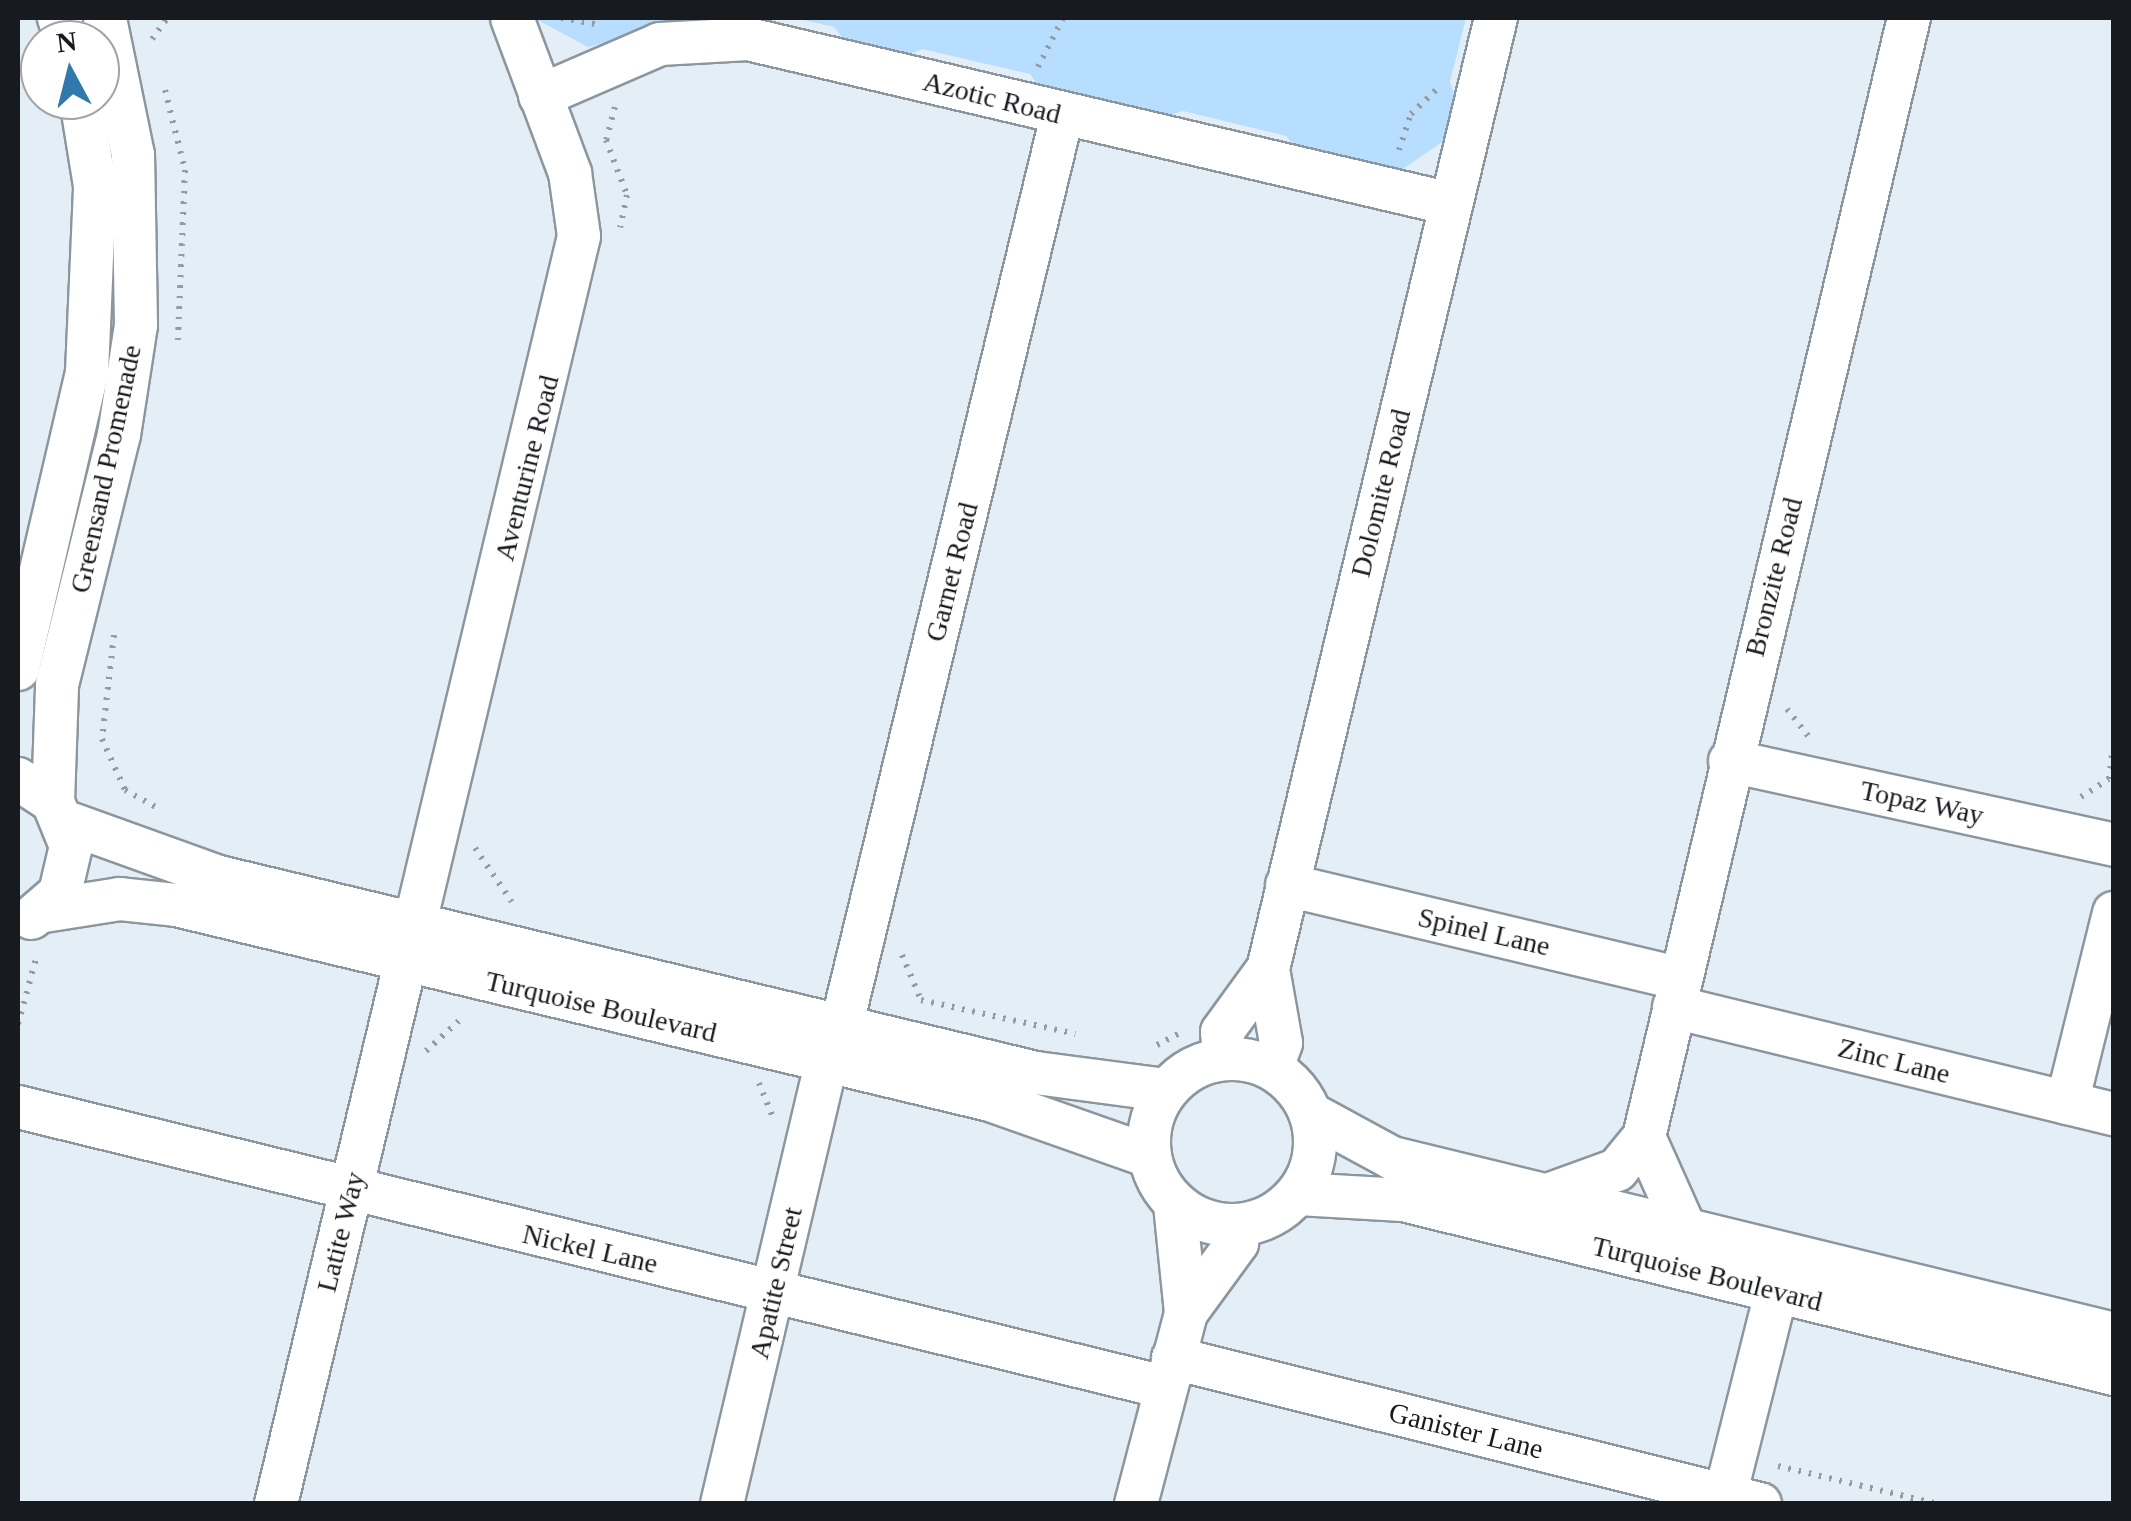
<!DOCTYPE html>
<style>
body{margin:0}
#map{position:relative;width:2131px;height:1521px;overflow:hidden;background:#e3eef7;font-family:"Times New Roman",serif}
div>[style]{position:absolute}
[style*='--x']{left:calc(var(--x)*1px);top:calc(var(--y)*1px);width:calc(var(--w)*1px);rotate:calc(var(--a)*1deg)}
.green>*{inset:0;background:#b7defe}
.path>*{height:6px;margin-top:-3px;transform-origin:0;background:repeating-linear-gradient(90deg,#949ca3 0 2.5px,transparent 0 10.5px)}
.roads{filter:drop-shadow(2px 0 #8c969e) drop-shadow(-2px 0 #8c969e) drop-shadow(0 2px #8c969e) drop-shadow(0 -2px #8c969e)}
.street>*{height:42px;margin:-21px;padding:0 21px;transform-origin:21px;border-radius:21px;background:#fff}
.street>.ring{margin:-21px;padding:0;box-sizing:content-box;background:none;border:42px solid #fff;border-radius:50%}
span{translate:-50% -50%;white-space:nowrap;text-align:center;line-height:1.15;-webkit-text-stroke:8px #fff;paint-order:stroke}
.street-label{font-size:28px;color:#171a1e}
.frame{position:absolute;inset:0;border:20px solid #171a1e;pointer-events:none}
.north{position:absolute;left:20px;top:20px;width:100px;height:100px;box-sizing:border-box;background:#fff;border:2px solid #a2a3a5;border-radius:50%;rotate:353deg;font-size:28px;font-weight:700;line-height:40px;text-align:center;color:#171a1e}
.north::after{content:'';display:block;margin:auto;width:35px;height:45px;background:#3179ad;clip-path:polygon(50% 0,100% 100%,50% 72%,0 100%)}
</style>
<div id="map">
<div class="green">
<i style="clip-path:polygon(534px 18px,704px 18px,588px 47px)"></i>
<i style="clip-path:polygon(795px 18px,1466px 18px,1450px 82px,1457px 103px,1448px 138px,1397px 173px,1300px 152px,1286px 136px,1183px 111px,1158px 119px,1042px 91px,1030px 74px,922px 49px,903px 57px,848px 45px,834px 27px)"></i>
</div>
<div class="path">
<i style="--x:561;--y:18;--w:39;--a:10"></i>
<i style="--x:152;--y:39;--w:26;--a:-54"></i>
<i style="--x:1038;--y:67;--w:55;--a:-63"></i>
<i style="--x:165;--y:90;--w:82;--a:76"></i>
<i style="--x:185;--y:170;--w:170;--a:92.4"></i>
<i style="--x:615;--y:107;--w:34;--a:105"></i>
<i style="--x:606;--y:140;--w:59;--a:69.1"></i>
<i style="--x:627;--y:195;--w:33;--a:102"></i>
<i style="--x:1399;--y:150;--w:38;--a:-72"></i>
<i style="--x:1411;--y:114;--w:37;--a:-44"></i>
<i style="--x:114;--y:635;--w:105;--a:96.6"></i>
<i style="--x:102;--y:739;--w:56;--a:65.7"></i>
<i style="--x:125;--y:790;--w:37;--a:29"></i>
<i style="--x:1787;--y:709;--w:37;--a:52"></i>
<i style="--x:2081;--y:797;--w:33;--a:-33"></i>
<i style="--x:2109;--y:779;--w:24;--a:-83"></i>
<i style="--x:475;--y:848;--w:65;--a:55.6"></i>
<i style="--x:902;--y:955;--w:49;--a:67.1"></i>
<i style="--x:921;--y:1000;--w:158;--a:12.4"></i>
<i style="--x:18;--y:1024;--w:67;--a:-74.5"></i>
<i style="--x:1157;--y:1045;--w:27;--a:-28"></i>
<i style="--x:426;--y:1051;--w:52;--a:-42.6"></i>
<i style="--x:759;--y:1083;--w:38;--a:68"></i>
<i style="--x:1778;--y:1466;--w:163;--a:13.4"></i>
</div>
<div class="roads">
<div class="street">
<i style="--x:59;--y:18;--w:23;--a:72"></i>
<i style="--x:540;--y:96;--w:131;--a:-23.4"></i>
<i style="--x:660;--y:44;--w:88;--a:-3.3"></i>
<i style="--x:748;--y:39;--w:722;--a:13.21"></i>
<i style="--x:18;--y:669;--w:305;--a:-76.9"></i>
<i style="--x:87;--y:372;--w:186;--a:-87.5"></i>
<i style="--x:95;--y:186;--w:87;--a:-99.2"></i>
<i style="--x:1730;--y:761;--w:393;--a:12.3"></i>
<i style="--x:18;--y:779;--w:42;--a:33.3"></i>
<i style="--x:53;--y:802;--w:48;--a:67.8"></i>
<i style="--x:71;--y:846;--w:48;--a:103.2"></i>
<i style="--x:60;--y:893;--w:38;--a:139"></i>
<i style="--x:53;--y:802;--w:117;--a:-88"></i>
<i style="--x:57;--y:685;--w:258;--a:-76.1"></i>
<i style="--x:119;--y:435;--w:111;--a:-81.2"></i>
<i style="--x:136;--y:325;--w:170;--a:-91"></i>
<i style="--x:133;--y:155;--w:140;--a:-101.6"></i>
<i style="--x:66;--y:822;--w:163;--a:19.8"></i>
<i style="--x:219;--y:877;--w:840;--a:13.49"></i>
<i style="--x:1036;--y:1073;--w:131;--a:7.5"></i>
<i style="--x:1287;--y:885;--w:405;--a:13.4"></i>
<i style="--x:44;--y:911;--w:77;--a:-9"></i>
<i style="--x:120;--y:899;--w:56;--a:6.1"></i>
<i style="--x:176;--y:905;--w:837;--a:13.47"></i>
<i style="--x:990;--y:1100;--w:169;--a:19.4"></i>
<i style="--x:415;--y:923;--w:706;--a:-76.57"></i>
<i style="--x:579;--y:236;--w:64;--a:-98.1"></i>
<i style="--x:570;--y:173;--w:165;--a:-110.5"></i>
<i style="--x:1268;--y:969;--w:75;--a:80"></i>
<i style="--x:1281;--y:1043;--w:27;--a:110"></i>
<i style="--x:1674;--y:1007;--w:453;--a:13.7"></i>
<i style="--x:841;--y:1028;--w:938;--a:-76.38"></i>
<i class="ring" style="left:1149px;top:1059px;width:124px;height:124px"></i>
<i style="--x:1224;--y:1059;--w:27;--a:-94"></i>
<i style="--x:1222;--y:1032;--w:78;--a:-53.9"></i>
<i style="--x:1268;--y:969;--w:978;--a:-76.52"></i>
<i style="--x:2067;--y:1103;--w:196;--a:-76.1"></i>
<i style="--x:18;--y:1107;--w:1180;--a:13.73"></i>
<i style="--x:1311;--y:1114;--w:92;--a:28.5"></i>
<i style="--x:1392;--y:1158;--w:743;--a:13.7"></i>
<i style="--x:1644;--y:1137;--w:103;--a:65.9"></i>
<i style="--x:1298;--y:1194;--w:105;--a:3.3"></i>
<i style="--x:1403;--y:1200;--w:732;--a:13.75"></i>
<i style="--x:1545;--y:1196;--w:77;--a:-19.9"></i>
<i style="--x:1617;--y:1170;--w:43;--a:-50.7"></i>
<i style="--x:1644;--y:1137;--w:1150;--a:-76.68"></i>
<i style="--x:1186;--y:1313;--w:87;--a:-53.9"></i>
<i style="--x:1237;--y:1243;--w:18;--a:-87"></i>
<i style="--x:1173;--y:1358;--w:605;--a:13.97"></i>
<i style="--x:276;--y:1504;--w:559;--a:-76.56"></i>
<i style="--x:722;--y:1504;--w:455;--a:-76.7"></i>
<i style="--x:1136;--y:1504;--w:197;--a:-75.3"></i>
<i style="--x:1186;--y:1313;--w:110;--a:-95.8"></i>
<i style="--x:1723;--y:1504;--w:245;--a:-75.9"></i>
</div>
</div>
<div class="street-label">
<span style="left:992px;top:98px;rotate:14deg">Azotic Road</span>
<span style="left:527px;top:468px;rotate:-76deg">Aventurine Road</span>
<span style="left:106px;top:469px;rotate:-78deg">Greensand Promenade</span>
<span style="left:1381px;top:493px;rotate:-76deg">Dolomite Road</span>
<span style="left:952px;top:572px;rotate:-76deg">Garnet Road</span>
<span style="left:1774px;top:577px;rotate:-76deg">Bronzite Road</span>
<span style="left:1922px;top:803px;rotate:12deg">Topaz Way</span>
<span style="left:1484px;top:932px;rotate:13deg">Spinel Lane</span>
<span style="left:601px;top:1007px;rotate:13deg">Turquoise Boulevard</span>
<span style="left:1894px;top:1061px;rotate:14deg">Zinc Lane</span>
<span style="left:341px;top:1232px;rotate:-76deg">Latite Way</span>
<span style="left:590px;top:1249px;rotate:13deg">Nickel Lane</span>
<span style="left:1707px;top:1274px;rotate:14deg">Turquoise Boulevard</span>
<span style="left:776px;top:1283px;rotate:-77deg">Apatite Street</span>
<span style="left:1466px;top:1431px;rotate:14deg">Ganister Lane</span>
</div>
<div class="frame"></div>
<div class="north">N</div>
</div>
